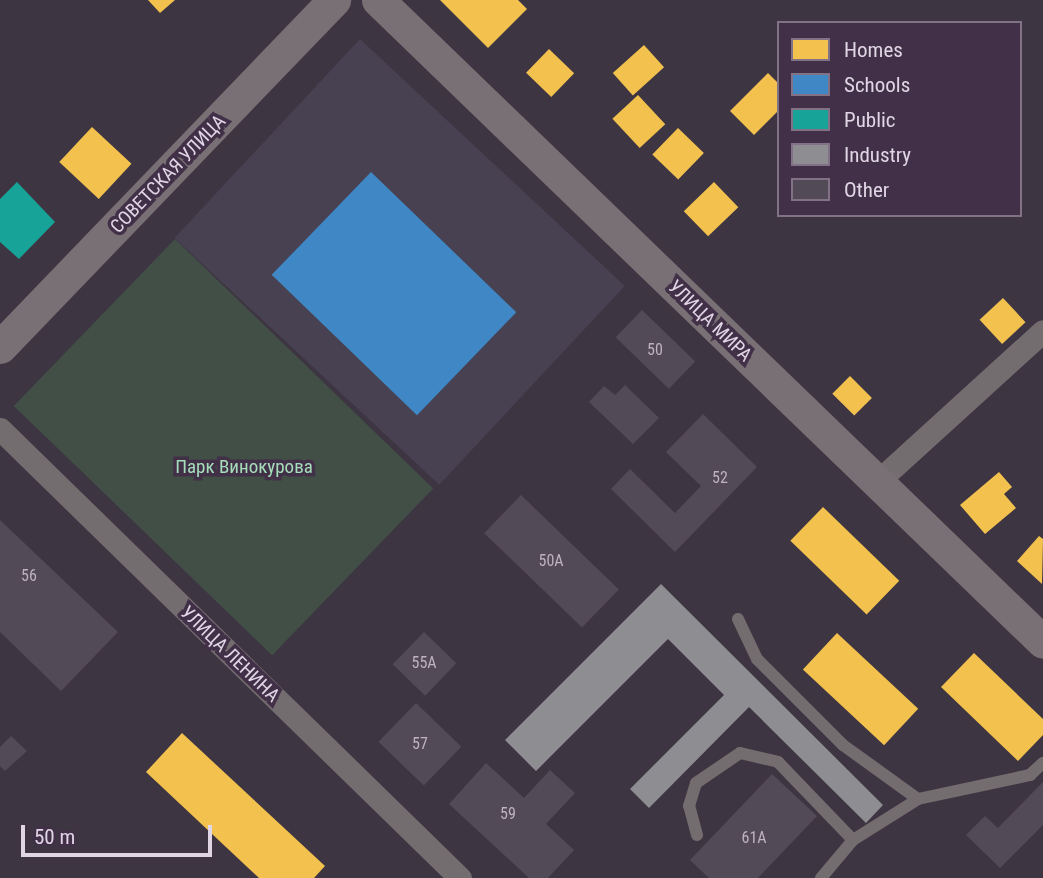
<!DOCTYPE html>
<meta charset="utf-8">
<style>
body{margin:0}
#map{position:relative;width:1043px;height:878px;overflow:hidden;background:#3e3542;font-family:"Roboto Condensed",sans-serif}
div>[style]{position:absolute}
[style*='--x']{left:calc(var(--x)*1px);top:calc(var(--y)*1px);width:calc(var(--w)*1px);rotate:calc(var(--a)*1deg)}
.education>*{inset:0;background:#474152;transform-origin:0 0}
.green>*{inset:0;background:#414f46;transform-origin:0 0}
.homes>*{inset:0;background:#f2c14e;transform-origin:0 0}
.schools>*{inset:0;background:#3f88c5;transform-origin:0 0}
.public>*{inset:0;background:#17a398}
.industry>*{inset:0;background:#8d8d92}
.building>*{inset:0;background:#524a56;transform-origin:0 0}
.lane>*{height:12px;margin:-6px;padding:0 6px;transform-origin:6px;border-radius:6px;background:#746d70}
.street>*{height:23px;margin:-11.5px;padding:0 11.5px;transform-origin:11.5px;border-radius:11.5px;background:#746d70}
.secondary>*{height:33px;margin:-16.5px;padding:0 16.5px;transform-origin:16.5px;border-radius:16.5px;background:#787074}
span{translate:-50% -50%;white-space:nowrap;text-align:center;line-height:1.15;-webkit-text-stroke:7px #413047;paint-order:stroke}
.number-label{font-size:16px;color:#bdb3c1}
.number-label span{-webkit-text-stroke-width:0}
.street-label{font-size:19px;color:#e1d6e5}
.park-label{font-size:19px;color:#a5deba}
.legend{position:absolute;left:777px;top:21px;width:245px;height:196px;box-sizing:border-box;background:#413047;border:2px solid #817286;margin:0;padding:9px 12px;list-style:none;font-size:21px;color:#e1d6e5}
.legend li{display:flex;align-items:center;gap:14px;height:35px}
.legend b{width:35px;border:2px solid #817286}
.scale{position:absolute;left:21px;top:825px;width:191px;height:32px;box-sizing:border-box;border:4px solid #e1d6e5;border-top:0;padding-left:9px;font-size:21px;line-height:24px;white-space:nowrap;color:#e1d6e5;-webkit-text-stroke:5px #413047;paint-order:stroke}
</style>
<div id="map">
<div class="education">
<i style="left:360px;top:39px;width:362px;height:272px;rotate:43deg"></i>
</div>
<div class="green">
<i style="left:175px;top:239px;width:359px;height:232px;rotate:44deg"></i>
</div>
<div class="homes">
<i style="clip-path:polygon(148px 0,175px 0,160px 13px)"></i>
<i style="clip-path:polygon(440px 0,518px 0,527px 9px,488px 48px)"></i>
<i style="left:644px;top:45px;width:30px;height:42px;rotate:48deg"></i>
<i style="left:549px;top:49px;width:35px;height:33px;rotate:44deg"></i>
<i style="clip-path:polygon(768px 73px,779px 84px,779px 110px,754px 135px,730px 111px)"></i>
<i style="left:638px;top:95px;width:40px;height:35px;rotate:47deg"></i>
<i style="left:92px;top:127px;width:54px;height:48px;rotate:43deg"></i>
<i style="left:678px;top:128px;width:36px;height:37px;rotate:44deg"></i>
<i style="left:714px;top:182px;width:35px;height:42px;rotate:46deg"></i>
<i style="left:1003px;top:298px;width:33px;height:32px;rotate:47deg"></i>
<i style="left:850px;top:376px;width:31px;height:25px;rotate:45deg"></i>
<i style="clip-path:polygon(999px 472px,1012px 487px,1004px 494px,1016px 508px,985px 534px,960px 505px)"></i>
<i style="left:823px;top:507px;width:106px;height:47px;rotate:44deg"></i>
<i style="clip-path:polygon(1039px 536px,1043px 539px,1042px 584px,1017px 561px)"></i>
<i style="left:837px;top:633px;width:111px;height:50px;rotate:43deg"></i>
<i style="clip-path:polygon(974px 653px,1043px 719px,1043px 735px,1018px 761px,941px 687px)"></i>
<i style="clip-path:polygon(182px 733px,325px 866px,314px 878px,259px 878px,146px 772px)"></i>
</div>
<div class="schools">
<i style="left:371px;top:172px;width:202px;height:143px;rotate:44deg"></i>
</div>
<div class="public">
<i style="clip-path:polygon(17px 182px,55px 222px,19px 259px,0 242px,0 199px)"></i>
</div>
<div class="industry">
<i style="clip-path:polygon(661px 584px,883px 805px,866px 823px,749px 707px,649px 808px,630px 789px,724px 695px,668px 639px,536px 771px,505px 740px)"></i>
</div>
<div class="building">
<i style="left:642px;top:310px;width:74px;height:38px;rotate:44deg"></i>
<i style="clip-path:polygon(625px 385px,659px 418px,633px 444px,589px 402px,604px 386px,615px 395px)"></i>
<i style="clip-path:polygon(703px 414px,757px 467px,675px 552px,611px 489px,630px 469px,675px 513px,701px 486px,666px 452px)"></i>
<i style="left:521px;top:495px;width:136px;height:53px;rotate:44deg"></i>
<i style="clip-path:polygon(0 520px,118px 632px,61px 691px,0 632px)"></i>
<i style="left:424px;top:632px;width:45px;height:45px;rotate:44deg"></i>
<i style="left:416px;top:703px;width:63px;height:54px;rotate:44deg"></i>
<i style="clip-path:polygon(11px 736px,27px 751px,5px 771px,0 766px,0 747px)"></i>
<i style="clip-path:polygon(486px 763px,524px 798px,550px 770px,575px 793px,546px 824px,574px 850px,548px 878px,529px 878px,449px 804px)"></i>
<i style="clip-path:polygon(772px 774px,817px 816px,758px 878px,709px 878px,690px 860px)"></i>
<i style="clip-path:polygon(1043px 782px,1043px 825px,1000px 868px,966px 835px,985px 816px,998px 828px)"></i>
</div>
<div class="lane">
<i style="--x:738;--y:619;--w:44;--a:64.6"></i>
<i style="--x:757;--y:659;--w:122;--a:45"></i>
<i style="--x:843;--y:745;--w:92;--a:35.8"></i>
<i style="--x:697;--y:835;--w:30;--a:-105"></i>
<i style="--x:689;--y:806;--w:24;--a:-73"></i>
<i style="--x:696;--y:783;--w:53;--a:-34.3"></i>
<i style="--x:740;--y:753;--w:39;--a:13"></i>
<i style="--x:778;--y:762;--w:108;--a:46.1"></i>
<i style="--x:821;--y:878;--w:50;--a:-49.9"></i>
<i style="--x:853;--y:840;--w:77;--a:-32.2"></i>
<i style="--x:918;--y:799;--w:115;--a:-12.1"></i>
<i style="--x:1030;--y:775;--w:18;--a:-43"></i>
</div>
<div class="street">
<i style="--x:0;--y:429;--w:643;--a:44.31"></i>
<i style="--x:877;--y:482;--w:224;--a:-42.3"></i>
</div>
<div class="secondary">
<i style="--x:378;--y:0;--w:924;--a:43.99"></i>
<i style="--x:0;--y:347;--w:482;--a:-46.1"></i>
</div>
<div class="number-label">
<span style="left:655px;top:350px">50</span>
<span style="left:720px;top:478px">52</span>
<span style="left:551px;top:561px">50А</span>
<span style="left:29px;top:576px">56</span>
<span style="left:424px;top:663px">55А</span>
<span style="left:420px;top:744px">57</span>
<span style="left:508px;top:814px">59</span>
<span style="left:754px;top:838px">61А</span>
</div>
<div class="street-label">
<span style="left:168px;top:174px;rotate:-46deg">СОВЕТСКАЯ УЛИЦА</span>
<span style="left:710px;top:321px;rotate:44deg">УЛИЦА МИРА</span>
<span style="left:230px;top:654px;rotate:44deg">УЛИЦА ЛЕНИНА</span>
</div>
<div class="park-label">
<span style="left:244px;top:467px">Парк Винокурова</span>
</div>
<ul class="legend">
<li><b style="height:19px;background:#f2c14e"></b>Homes</li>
<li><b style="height:19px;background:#3f88c5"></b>Schools</li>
<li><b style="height:19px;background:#17a398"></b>Public</li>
<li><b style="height:19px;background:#8d8d92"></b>Industry</li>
<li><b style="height:19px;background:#524a56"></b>Other</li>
</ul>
<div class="scale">50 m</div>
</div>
